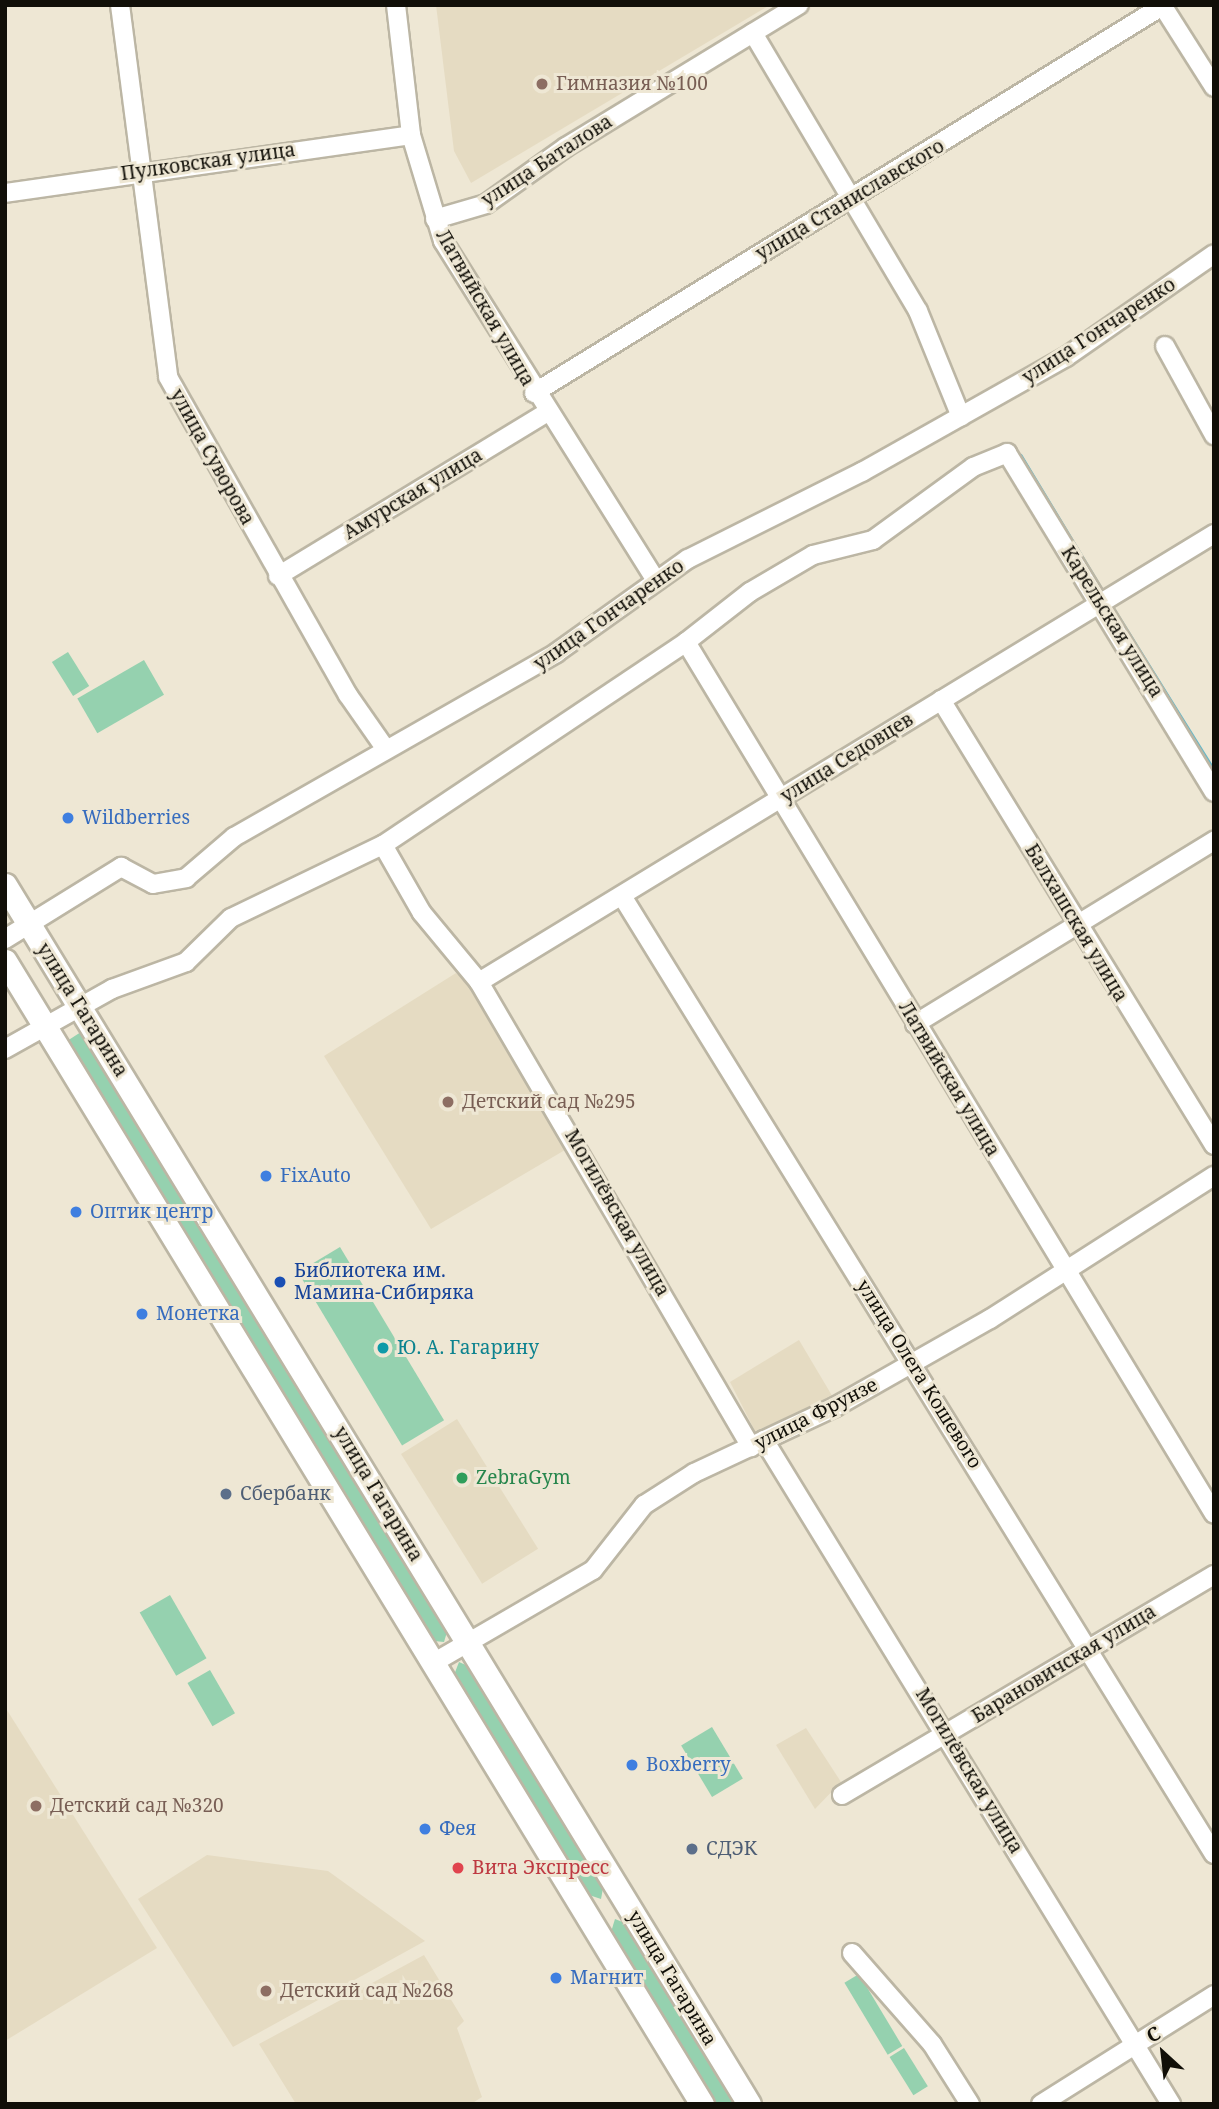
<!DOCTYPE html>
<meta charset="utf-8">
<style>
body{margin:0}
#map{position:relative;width:1219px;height:2109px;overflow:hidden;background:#eee7d4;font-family:"Noto Serif",serif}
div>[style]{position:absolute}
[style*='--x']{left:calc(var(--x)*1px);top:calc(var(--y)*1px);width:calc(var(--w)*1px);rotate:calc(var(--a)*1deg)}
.built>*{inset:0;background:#e5dbc2;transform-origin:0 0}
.green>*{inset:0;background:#95d1af;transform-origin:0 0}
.stream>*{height:5px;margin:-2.5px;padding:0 2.5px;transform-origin:2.5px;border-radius:2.5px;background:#67b8c8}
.roads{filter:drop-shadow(2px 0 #bcb6a4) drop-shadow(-2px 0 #bcb6a4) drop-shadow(0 2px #bcb6a4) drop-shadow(0 -2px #bcb6a4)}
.minor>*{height:18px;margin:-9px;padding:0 9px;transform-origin:9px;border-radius:9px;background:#fff}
.major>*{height:23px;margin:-11.5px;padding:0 11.5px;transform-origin:11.5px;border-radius:11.5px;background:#fff}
.dots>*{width:19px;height:19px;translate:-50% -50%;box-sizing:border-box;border:4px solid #eee7d4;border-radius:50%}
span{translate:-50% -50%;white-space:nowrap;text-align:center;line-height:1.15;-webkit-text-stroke:6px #eee7d4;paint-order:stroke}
.education-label{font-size:19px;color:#785e54}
.left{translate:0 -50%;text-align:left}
.street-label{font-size:19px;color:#110f08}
.shop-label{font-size:19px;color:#366cbe}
.transit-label{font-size:19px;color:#164399}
.culture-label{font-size:19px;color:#0d838f}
.leisure-label{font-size:19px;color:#27864d}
.service-label{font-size:19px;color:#4e5e75}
.health-label{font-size:19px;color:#be3a42}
.frame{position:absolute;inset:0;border:7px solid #110f08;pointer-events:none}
.north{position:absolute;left:1128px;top:2018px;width:70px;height:70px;-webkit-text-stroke:5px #eee7d4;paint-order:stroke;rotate:333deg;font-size:19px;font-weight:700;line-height:28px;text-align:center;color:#110f08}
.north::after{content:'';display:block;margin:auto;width:24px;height:32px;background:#110f08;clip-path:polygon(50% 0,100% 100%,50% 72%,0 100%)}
</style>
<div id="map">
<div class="built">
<i style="clip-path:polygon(436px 5px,770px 5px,471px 183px,454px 151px)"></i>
<i style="clip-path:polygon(456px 973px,476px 988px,570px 1147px,431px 1229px,324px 1056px)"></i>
<i style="clip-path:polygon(799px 1340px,834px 1399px,755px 1431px,730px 1382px)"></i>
<i style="left:457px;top:1419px;width:153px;height:66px;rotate:58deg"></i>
<i style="clip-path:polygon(5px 1707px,157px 1948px,5px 2041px)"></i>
<i style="clip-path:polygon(806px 1728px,841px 1782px,815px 1809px,776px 1745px)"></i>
<i style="clip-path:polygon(207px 1855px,328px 1871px,425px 1941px,233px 2047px,138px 1899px)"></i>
<i style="clip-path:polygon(424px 1955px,464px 2021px,457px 2028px,482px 2097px,471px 2104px,296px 2104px,259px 2044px)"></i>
</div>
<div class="green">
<i style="left:68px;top:652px;width:40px;height:19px;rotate:58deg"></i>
<i style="left:144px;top:660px;width:40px;height:77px;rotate:60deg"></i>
<i style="clip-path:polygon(81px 1032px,447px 1632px,444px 1642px,434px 1641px,67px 1041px)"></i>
<i style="left:340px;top:1247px;width:202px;height:49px;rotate:59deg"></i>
<i style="left:170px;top:1595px;width:73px;height:35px;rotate:60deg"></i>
<i style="clip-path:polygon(459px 1662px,468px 1666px,603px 1888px,601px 1899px,589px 1895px,454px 1675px)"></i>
<i style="left:210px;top:1670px;width:50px;height:26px;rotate:60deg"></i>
<i style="left:712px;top:1727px;width:60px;height:36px;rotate:59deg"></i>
<i style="clip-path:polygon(615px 1919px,625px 1923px,734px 2104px,716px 2104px,611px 1932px)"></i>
<i style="left:859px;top:1974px;width:84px;height:17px;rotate:59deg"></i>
<i style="left:904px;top:2048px;width:45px;height:17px;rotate:58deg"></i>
</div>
<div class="stream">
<i style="--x:1020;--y:456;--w:165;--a:58.9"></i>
<i style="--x:1110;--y:605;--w:197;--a:58.1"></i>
</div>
<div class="roads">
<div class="minor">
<i style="--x:120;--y:5;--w:375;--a:82.6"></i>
<i style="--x:168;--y:377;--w:365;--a:60.5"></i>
<i style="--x:348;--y:695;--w:65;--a:55.1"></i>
<i style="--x:396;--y:5;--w:131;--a:83.4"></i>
<i style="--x:411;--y:135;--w:111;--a:73.2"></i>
<i style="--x:443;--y:241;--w:399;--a:57.9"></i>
<i style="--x:1162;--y:5;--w:97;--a:57.6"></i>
<i style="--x:753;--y:33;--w:323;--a:59.3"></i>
<i style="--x:918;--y:311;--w:114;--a:67.9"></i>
<i style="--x:5;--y:193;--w:410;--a:-8.1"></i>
<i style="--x:435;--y:219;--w:53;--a:-16.4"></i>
<i style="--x:486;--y:204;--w:98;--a:-35.5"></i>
<i style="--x:566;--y:147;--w:273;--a:-31.4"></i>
<i style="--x:1165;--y:346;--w:102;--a:61.2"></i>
<i style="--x:534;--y:393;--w:740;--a:-31.63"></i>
<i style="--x:278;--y:576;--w:316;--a:-31.3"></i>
<i style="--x:686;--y:642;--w:1019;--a:58.8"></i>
<i style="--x:941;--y:700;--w:522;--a:58.47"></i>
<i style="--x:383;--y:845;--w:78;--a:60.2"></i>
<i style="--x:422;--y:913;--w:89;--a:50.4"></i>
<i style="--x:479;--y:982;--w:539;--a:59.67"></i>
<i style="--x:622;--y:896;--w:1126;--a:58.29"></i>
<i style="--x:5;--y:939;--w:137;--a:-31.8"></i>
<i style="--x:121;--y:867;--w:36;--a:28"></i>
<i style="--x:153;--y:884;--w:34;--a:-10"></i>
<i style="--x:186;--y:878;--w:63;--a:-40.5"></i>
<i style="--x:234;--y:837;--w:371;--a:-29.7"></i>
<i style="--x:556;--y:653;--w:162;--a:-35.5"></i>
<i style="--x:688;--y:559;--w:195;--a:-26.6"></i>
<i style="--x:862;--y:472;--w:234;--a:-29.4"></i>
<i style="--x:1066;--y:357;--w:180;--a:-34.8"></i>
<i style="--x:479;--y:982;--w:861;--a:-31.36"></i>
<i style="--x:915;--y:1024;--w:351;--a:-31.5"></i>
<i style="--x:5;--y:1049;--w:123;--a:-29.3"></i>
<i style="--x:112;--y:989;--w:79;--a:-20"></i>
<i style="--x:186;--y:962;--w:63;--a:-44.4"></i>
<i style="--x:231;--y:918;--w:169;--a:-25.7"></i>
<i style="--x:383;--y:845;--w:365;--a:-33.8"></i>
<i style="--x:686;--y:642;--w:81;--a:-38"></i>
<i style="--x:750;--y:592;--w:73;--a:-30.4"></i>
<i style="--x:813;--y:555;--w:62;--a:-14"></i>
<i style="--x:873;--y:540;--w:124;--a:-36.1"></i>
<i style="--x:973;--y:467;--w:37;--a:-22"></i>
<i style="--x:1007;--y:453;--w:397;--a:58.6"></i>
<i style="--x:764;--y:1440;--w:779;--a:58.49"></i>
<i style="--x:433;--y:1663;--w:185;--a:-30.2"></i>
<i style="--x:593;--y:1570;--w:83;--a:-51.9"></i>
<i style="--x:644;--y:1505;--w:59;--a:-32.6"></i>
<i style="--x:694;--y:1473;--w:156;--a:-25.1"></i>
<i style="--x:835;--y:1407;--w:178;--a:-29.6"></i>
<i style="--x:990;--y:1319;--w:266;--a:-32.6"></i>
<i style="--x:842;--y:1795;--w:432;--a:-30.6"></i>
<i style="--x:852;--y:1953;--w:121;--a:48.7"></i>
<i style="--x:932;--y:2044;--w:71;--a:57.7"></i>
<i style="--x:1041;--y:2104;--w:204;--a:-32.2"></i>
</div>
<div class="major">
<i style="--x:5;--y:885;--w:1428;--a:58.6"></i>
<i style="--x:5;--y:961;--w:1339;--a:58.63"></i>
</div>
</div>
<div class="dots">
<i style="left:542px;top:84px;background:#8d6e63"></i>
<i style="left:68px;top:818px;background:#3f7fe0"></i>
<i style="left:448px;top:1102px;background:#8d6e63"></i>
<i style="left:266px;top:1176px;background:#3f7fe0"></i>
<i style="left:76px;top:1212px;background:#3f7fe0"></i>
<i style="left:280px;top:1282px;background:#1a4fb4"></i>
<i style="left:142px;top:1314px;background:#3f7fe0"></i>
<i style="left:383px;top:1348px;background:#0f9aa8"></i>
<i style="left:462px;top:1478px;background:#2e9e5b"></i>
<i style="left:226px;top:1494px;background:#5c6f8a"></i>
<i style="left:632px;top:1765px;background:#3f7fe0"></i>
<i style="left:36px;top:1806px;background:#8d6e63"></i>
<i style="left:425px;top:1829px;background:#3f7fe0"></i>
<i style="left:692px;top:1849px;background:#5c6f8a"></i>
<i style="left:458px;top:1868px;background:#e0444e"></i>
<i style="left:556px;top:1978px;background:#3f7fe0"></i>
<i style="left:266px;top:1991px;background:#8d6e63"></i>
</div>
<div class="education-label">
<span class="left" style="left:556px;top:84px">Гимназия №100</span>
<span class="left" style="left:462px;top:1102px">Детский сад №295</span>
<span class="left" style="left:50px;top:1806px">Детский сад №320</span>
<span class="left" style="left:280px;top:1991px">Детский сад №268</span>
</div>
<div class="street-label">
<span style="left:547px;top:161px;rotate:-33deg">улица Баталова</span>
<span style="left:208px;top:162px;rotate:-8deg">Пулковская улица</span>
<span style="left:850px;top:200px;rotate:-31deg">улица Станиславского</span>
<span style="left:485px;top:308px;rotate:60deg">Латвийская улица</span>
<span style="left:1099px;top:331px;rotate:-33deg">улица Гончаренко</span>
<span style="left:212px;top:457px;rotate:61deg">улица Суворова</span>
<span style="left:413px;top:494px;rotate:-31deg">Амурская улица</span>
<span style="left:609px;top:615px;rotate:-35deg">улица Гончаренко</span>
<span style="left:1112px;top:622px;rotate:58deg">Карельская улица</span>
<span style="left:847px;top:758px;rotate:-32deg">улица Седовцев</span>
<span style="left:1076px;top:923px;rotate:59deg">Балхашская улица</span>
<span style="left:82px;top:1010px;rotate:58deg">улица Гагарина</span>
<span style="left:949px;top:1079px;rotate:59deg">Латвийская улица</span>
<span style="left:617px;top:1213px;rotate:60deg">Могилёвская улица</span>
<span style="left:919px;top:1374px;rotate:58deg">улица Олега Кошевого</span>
<span style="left:816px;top:1414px;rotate:-27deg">улица Фрунзе</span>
<span style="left:378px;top:1494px;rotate:59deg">улица Гагарина</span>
<span style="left:1064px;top:1664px;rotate:-31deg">Барановичская улица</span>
<span style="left:969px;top:1771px;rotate:59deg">Могилёвская улица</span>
<span style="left:672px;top:1978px;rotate:59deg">улица Гагарина</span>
</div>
<div class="shop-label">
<span class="left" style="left:82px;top:818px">Wildberries</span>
<span class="left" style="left:280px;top:1176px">FixAuto</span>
<span class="left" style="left:90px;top:1212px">Оптик центр</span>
<span class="left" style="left:156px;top:1314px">Монетка</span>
<span class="left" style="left:646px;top:1765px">Boxberry</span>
<span class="left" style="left:439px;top:1829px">Фея</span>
<span class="left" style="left:570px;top:1978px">Магнит</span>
</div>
<div class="transit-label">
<span class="left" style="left:294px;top:1282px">Библиотека им.<br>Мамина-Сибиряка</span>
</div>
<div class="culture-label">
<span class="left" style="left:397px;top:1348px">Ю. А. Гагарину</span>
</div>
<div class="leisure-label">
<span class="left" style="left:476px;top:1478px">ZebraGym</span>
</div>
<div class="service-label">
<span class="left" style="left:240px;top:1494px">Сбербанк</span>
<span class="left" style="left:706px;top:1849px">СДЭК</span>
</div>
<div class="health-label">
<span class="left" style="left:472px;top:1868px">Вита Экспресс</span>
</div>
<div class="frame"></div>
<div class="north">С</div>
</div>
